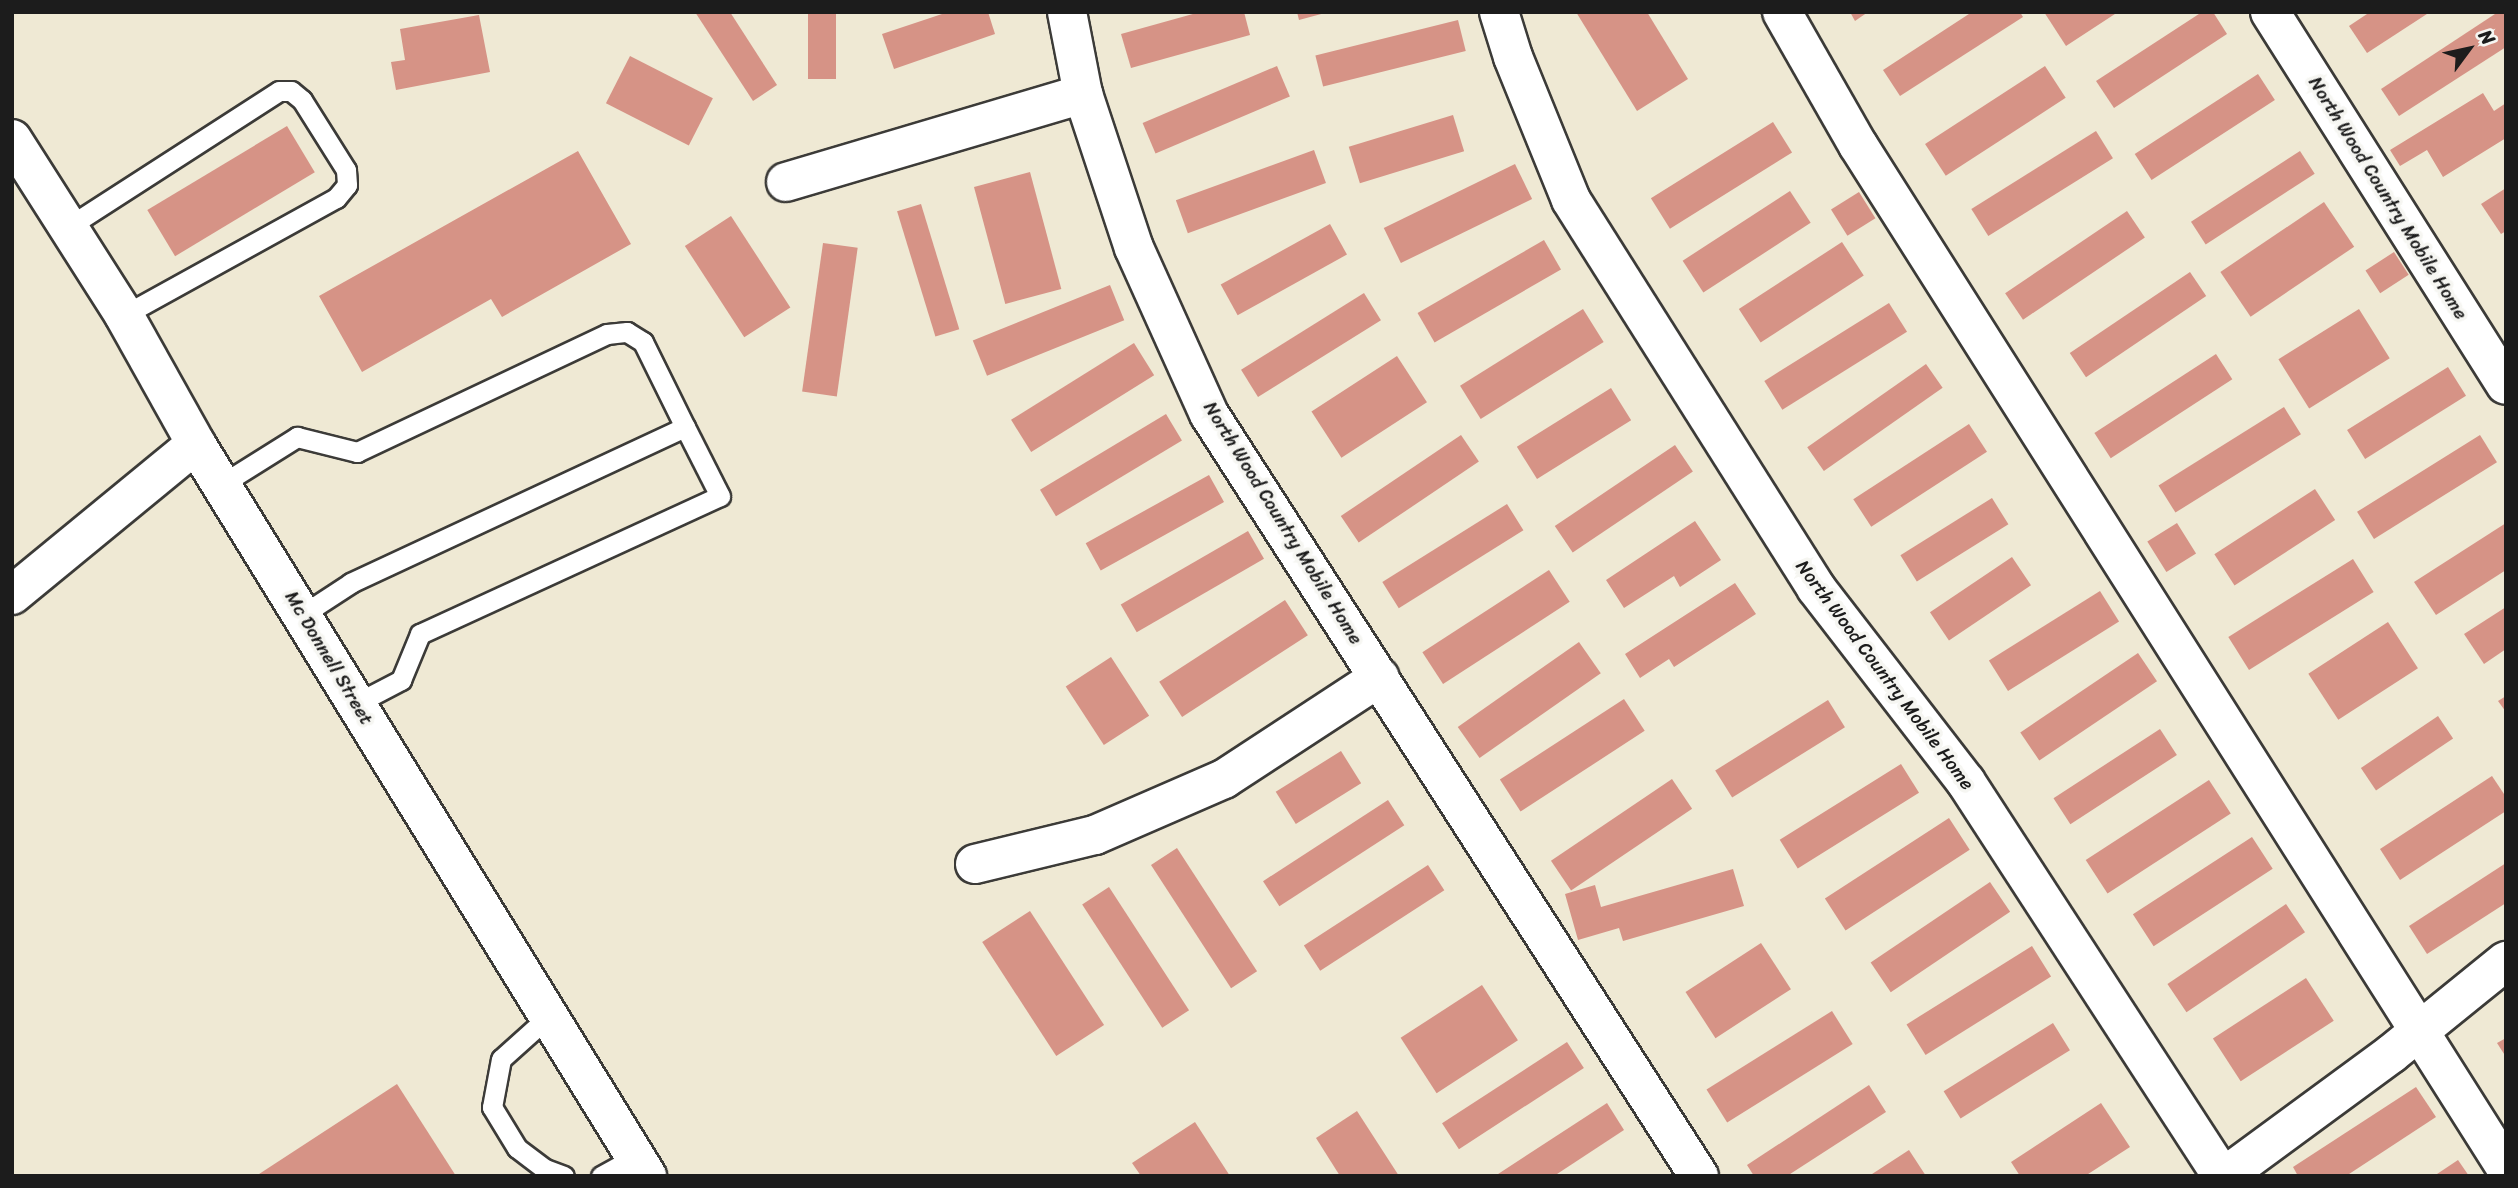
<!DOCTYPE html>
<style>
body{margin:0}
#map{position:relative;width:2518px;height:1188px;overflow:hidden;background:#efe9d4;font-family:Sriracha,sans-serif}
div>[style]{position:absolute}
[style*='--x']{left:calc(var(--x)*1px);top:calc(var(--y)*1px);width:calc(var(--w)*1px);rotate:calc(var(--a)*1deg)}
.building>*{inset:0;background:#d69386;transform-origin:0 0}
.roads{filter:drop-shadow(2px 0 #3c3b38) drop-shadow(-2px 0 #3c3b38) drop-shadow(0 2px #3c3b38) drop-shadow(0 -2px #3c3b38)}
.service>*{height:19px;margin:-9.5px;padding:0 9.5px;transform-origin:9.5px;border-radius:9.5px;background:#fff}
.minor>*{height:38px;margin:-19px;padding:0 19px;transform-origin:19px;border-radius:19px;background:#fff}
span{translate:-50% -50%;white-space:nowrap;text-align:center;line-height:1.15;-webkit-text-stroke:7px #f6f6f2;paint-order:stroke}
.street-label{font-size:19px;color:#1c1c1c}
.frame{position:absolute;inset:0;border:14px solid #1c1c1c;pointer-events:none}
.north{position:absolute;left:2434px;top:14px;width:70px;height:70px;-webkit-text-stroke:5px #f6f6f2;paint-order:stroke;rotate:57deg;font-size:19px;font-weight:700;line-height:28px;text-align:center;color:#1c1c1c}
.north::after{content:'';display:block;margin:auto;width:24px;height:32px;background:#1c1c1c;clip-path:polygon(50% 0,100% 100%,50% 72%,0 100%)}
</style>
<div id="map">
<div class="building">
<i style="clip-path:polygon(695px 12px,730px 12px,777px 85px,753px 101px)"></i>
<i style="left:808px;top:12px;width:28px;height:67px"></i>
<i style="clip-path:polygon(948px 12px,988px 12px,995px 34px,894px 69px,882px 34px)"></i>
<i style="clip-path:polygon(1200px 12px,1244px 12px,1250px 35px,1131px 68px,1121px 34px)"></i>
<i style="clip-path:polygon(1297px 12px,1324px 12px,1325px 13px,1299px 20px)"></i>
<i style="clip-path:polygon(1576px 12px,1647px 12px,1688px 79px,1637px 111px)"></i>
<i style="clip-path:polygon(1850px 12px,1868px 12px,1855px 21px)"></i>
<i style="clip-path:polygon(1972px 12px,2020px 12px,2023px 17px,1900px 96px,1883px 70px)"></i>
<i style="clip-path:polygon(2044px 12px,2118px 12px,2066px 46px)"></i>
<i style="clip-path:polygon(2202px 12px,2213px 12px,2227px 34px,2114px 108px,2096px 81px)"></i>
<i style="clip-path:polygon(2370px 12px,2430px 12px,2367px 53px,2349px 26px)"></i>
<i style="clip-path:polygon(2498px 12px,2506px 12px,2506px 47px,2399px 116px,2381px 89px)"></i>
<i style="clip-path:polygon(479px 15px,490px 72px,396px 90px,391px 62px,405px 60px,400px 29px)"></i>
<i style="left:1458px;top:20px;width:32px;height:147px;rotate:76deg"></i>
<i style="left:630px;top:56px;width:93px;height:53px;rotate:27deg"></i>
<i style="left:1277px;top:66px;width:33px;height:146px;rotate:67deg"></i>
<i style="left:2045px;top:66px;width:38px;height:143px;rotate:57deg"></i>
<i style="left:2258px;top:74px;width:31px;height:147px;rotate:57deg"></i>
<i style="clip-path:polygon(2483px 93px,2494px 111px,2506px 103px,2506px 138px,2443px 177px,2427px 150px,2400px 166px,2390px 150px)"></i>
<i style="left:1453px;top:115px;width:38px;height:109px;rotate:73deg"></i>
<i style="left:1773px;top:122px;width:36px;height:144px;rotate:58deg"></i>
<i style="left:287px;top:126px;width:54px;height:163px;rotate:59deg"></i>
<i style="left:2096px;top:131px;width:32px;height:147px;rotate:58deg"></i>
<i style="left:1314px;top:150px;width:35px;height:147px;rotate:70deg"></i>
<i style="clip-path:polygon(578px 151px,631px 244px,502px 317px,491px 299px,362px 372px,319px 296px)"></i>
<i style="left:2300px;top:151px;width:27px;height:130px;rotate:57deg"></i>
<i style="left:1515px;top:164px;width:39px;height:146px;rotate:64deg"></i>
<i style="left:1030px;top:172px;width:121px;height:58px;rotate:75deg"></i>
<i style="clip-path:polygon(2506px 188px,2506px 231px,2501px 234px,2481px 204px)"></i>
<i style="left:1790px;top:191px;width:38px;height:128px;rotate:57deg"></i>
<i style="left:1859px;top:192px;width:31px;height:33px;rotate:58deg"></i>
<i style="left:2324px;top:202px;width:54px;height:125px;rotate:56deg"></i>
<i style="left:921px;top:204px;width:131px;height:25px;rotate:73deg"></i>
<i style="left:2127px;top:211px;width:32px;height:147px;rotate:56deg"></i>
<i style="left:731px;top:216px;width:109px;height:55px;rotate:57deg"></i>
<i style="left:1330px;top:224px;width:35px;height:125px;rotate:61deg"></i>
<i style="left:1544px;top:240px;width:34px;height:146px;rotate:60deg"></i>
<i style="left:1842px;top:242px;width:40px;height:123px;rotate:57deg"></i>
<i style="left:823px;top:243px;width:35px;height:150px;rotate:8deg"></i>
<i style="left:2394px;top:252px;width:27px;height:34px;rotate:57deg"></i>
<i style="left:2190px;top:272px;width:29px;height:145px;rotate:56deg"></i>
<i style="left:1110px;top:285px;width:38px;height:148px;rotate:68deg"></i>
<i style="left:1364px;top:293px;width:32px;height:145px;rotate:58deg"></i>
<i style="left:1889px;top:303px;width:34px;height:147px;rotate:58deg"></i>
<i style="left:1583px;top:309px;width:39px;height:145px;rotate:58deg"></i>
<i style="left:2359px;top:309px;width:58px;height:95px;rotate:58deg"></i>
<i style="left:1134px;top:343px;width:38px;height:145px;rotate:58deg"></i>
<i style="left:2216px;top:354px;width:30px;height:145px;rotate:57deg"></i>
<i style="left:1397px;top:356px;width:55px;height:102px;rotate:57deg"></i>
<i style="left:1926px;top:364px;width:29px;height:145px;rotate:55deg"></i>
<i style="left:2448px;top:367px;width:34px;height:119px;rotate:58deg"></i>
<i style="left:1611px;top:388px;width:38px;height:111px;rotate:58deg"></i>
<i style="left:2284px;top:407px;width:32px;height:148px;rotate:58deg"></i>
<i style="left:1166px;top:414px;width:31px;height:147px;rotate:59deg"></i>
<i style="left:1969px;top:424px;width:33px;height:138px;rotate:57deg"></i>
<i style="left:1461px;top:435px;width:32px;height:145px;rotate:56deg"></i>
<i style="left:2480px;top:435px;width:32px;height:145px;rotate:58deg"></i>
<i style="left:1675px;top:445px;width:32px;height:145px;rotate:56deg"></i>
<i style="left:1209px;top:475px;width:31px;height:141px;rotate:61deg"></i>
<i style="left:2315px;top:489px;width:37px;height:120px;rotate:57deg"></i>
<i style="left:1992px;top:498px;width:31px;height:108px;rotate:58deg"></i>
<i style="left:1507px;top:504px;width:31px;height:147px;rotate:58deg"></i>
<i style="clip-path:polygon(1695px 521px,1721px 560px,1680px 587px,1674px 576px,1624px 608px,1606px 580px)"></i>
<i style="left:2177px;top:523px;width:36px;height:35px;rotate:58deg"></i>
<i style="clip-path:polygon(2506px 523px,2506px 570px,2436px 615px,2414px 582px)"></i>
<i style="left:1248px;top:531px;width:32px;height:147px;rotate:60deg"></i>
<i style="left:2012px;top:557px;width:34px;height:99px;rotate:56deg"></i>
<i style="left:2353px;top:559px;width:39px;height:147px;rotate:58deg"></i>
<i style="left:1549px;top:570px;width:38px;height:151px;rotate:57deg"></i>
<i style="clip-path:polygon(1735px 583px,1756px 614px,1674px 667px,1669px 659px,1640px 678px,1625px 654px)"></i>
<i style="left:2100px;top:591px;width:36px;height:131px;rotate:58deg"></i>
<i style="left:1285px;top:600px;width:42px;height:150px;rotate:57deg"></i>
<i style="clip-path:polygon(2506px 607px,2506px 649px,2484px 664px,2464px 634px)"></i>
<i style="left:2388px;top:622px;width:55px;height:95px;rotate:57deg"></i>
<i style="left:1579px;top:642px;width:38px;height:148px;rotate:55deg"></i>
<i style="left:2138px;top:653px;width:34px;height:142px;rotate:56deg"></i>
<i style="left:1111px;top:657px;width:70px;height:54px;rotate:57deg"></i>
<i style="clip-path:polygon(2506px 696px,2506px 712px,2498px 701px)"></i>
<i style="left:1624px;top:699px;width:38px;height:148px;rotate:57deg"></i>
<i style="left:1828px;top:700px;width:32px;height:133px;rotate:58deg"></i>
<i style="left:2438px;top:716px;width:27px;height:93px;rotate:56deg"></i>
<i style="left:2160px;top:729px;width:31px;height:127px;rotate:57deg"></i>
<i style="left:1341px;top:751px;width:38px;height:77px;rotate:58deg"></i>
<i style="left:1901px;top:764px;width:34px;height:143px;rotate:58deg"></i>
<i style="clip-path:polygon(2492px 776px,2506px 797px,2506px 811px,2400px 880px,2380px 849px)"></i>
<i style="left:1672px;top:779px;width:36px;height:146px;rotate:56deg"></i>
<i style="left:2209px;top:780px;width:40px;height:147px;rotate:57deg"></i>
<i style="left:1388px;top:800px;width:30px;height:149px;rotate:57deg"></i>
<i style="left:1949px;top:818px;width:38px;height:148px;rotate:57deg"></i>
<i style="left:2252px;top:837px;width:38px;height:142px;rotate:57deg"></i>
<i style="left:1177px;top:848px;width:147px;height:31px;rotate:57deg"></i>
<i style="clip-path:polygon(2506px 863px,2506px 903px,2427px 954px,2409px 926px)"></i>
<i style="left:1428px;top:865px;width:30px;height:148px;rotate:57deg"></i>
<i style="clip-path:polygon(1733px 869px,1744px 906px,1623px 941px,1619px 928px,1578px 940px,1565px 894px,1595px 885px,1601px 907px)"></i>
<i style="left:1990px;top:882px;width:36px;height:144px;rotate:56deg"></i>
<i style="left:1109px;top:887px;width:147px;height:32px;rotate:57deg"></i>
<i style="left:2286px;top:904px;width:34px;height:143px;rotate:56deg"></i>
<i style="left:1030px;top:911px;width:136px;height:57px;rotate:57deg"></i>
<i style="left:1761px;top:943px;width:55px;height:90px;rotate:57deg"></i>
<i style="left:2032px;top:946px;width:36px;height:148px;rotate:58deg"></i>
<i style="left:2306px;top:978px;width:51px;height:111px;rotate:57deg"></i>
<i style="left:1482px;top:985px;width:66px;height:97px;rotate:57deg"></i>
<i style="left:1832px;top:1011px;width:39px;height:148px;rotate:58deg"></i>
<i style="left:2053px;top:1023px;width:32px;height:129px;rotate:58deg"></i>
<i style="clip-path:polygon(2506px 1038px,2506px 1057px,2497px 1043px)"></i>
<i style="left:1567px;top:1042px;width:31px;height:149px;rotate:57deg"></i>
<i style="clip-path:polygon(397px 1084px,456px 1176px,256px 1176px)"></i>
<i style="clip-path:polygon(1869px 1085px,1886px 1112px,1787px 1176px,1754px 1176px,1747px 1165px)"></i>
<i style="clip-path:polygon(2416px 1087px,2436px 1117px,2346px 1176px,2298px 1176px,2293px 1167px)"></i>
<i style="clip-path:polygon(1607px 1103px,1624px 1130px,1554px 1176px,1495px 1176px)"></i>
<i style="clip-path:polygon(2101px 1103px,2130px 1147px,2085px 1176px,2020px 1176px,2011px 1162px)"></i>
<i style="clip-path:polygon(1357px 1111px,1399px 1176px,1340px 1176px,1316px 1138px)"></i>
<i style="clip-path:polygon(1195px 1122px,1230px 1176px,1141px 1176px,1132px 1163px)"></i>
<i style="clip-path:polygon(1909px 1150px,1926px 1176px,1869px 1176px)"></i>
<i style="clip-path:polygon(2458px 1160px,2469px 1176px,2434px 1176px)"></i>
</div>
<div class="roads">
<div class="service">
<i style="--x:68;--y:227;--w:251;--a:-32.8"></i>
<i style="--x:279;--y:91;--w:12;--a:0"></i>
<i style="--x:291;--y:91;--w:14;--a:39"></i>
<i style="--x:302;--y:100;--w:83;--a:57.8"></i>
<i style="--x:346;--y:170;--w:15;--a:86"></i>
<i style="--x:347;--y:185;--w:17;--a:130"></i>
<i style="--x:336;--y:198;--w:242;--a:151.1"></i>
<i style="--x:222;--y:484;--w:89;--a:-32.1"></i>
<i style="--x:297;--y:437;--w:62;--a:14"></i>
<i style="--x:357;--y:452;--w:276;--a:-25.3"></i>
<i style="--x:607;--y:334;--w:20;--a:-6"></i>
<i style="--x:627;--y:332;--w:19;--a:32"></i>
<i style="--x:643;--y:342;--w:95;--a:63.7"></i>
<i style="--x:685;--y:427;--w:369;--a:155"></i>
<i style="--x:351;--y:583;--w:59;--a:146.9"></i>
<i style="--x:357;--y:703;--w:50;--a:-27.6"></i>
<i style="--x:401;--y:680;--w:50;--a:-67.6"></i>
<i style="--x:420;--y:634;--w:330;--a:-24.7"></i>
<i style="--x:720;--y:496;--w:77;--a:-116.9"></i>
<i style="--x:549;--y:1016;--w:64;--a:138.1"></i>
<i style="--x:501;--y:1059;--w:49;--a:100.6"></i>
<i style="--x:492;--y:1107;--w:48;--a:58.6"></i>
<i style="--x:517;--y:1148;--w:35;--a:37"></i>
<i style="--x:545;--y:1169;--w:20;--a:20"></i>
<i style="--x:601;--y:1176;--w:39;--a:-29"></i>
</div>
<div class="minor">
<i style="--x:1067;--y:12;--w:84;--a:79"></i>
<i style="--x:1083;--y:94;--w:162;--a:71.7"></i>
<i style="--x:1134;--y:248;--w:182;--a:65.7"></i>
<i style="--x:1209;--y:414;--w:906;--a:57.26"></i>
<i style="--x:1499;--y:12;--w:47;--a:72.7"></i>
<i style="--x:1513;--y:57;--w:154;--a:67.9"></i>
<i style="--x:1571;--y:200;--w:459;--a:57.7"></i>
<i style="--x:1816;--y:588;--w:245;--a:52.3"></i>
<i style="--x:1966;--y:782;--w:470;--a:57"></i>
<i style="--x:1782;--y:12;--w:153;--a:60.3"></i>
<i style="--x:1858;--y:145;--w:1211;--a:57.65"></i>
<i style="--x:2270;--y:12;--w:441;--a:57.7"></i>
<i style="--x:12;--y:139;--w:209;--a:57.5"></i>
<i style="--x:124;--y:315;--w:148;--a:60.8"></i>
<i style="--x:196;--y:444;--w:860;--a:58.36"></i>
<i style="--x:786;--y:182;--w:310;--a:-16.5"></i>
<i style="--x:12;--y:595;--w:238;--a:-39.4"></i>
<i style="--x:975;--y:864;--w:123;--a:-13.6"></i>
<i style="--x:1095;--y:835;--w:141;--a:-23.5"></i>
<i style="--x:1224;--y:779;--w:186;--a:-33.2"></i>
<i style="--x:2225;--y:1176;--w:206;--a:-36.3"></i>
<i style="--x:2391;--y:1054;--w:148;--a:-39"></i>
</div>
</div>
<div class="street-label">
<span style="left:2388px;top:198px;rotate:58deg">North Wood Country Mobile Home</span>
<span style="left:1283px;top:523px;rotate:58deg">North Wood Country Mobile Home</span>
<span style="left:329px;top:658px;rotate:59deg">Mc Donnell Street</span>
<span style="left:1885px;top:675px;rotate:53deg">North Wood Country Mobile Home</span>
</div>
<div class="frame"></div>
<div class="north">N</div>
</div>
